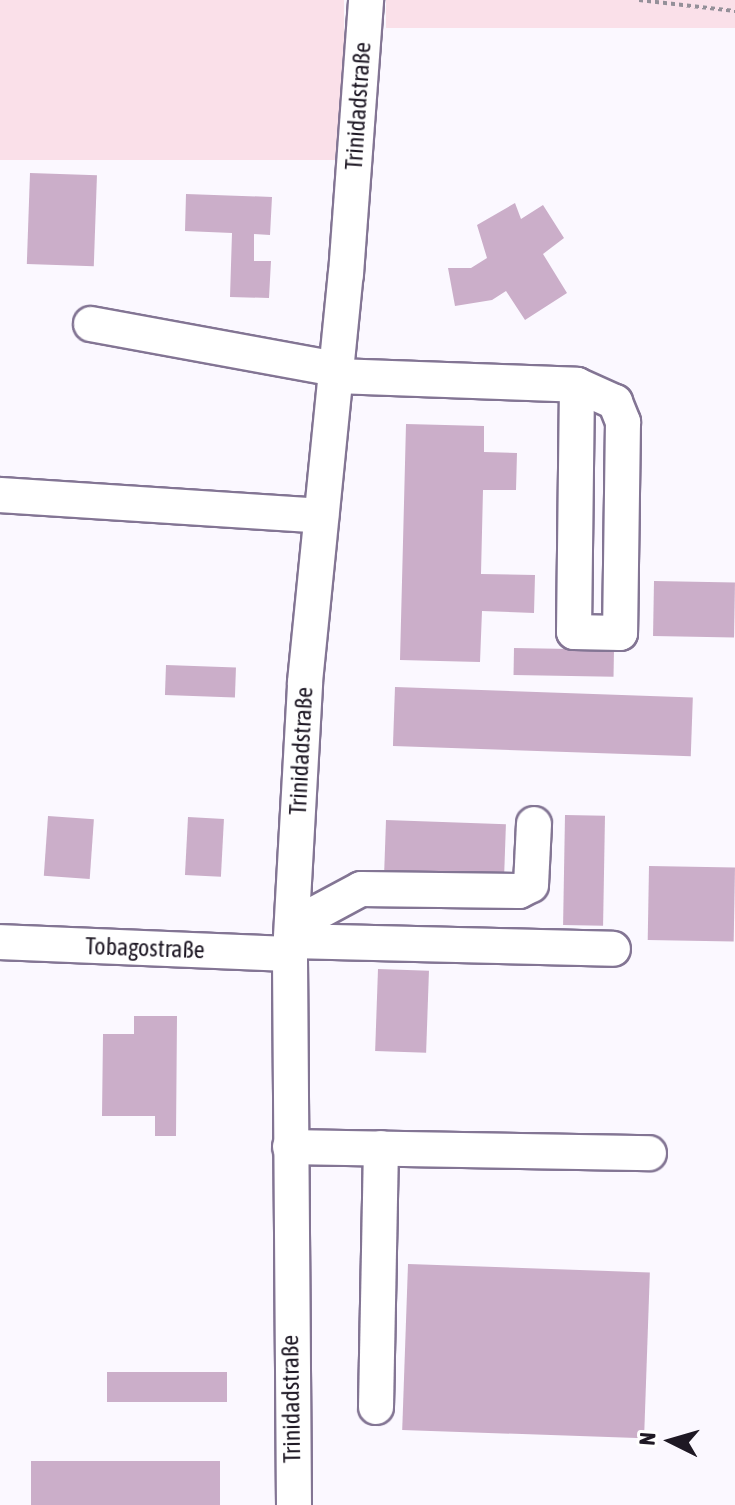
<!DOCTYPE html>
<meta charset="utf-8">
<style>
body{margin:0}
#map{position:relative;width:735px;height:1505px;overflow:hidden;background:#fbf8ff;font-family:"Asap Condensed",sans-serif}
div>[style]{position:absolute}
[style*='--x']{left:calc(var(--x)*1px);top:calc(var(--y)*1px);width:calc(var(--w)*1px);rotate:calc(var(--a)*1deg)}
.green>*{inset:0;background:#fae0e9;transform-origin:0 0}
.building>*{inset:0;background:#cbaec9;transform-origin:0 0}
.path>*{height:4px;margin-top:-2px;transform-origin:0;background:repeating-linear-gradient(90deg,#949099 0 4px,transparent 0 8px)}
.roads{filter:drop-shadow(2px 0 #837594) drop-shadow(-2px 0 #837594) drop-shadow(0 2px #837594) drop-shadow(0 -2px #837594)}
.minor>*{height:34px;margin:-17px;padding:0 17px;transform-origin:17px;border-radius:17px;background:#fff}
span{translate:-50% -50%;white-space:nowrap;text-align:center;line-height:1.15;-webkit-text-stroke:6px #fff;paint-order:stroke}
.street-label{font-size:24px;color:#1e1824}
.north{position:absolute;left:631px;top:1401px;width:80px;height:80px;-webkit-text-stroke:6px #fff;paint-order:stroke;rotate:275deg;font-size:22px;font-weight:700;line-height:32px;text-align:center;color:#1e1824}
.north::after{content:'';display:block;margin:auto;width:28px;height:36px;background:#1e1824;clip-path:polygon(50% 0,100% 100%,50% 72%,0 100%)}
</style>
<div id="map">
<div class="green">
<i style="left:0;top:0;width:344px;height:160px"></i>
<i style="left:386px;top:0;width:349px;height:28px"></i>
</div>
<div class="building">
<i style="left:30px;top:173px;width:67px;height:91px;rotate:2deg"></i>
<i style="clip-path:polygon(186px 194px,272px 197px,270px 235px,254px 234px,254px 261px,271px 261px,269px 298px,230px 297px,232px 233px,185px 231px)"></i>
<i style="clip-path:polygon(515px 203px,521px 219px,543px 205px,564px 238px,543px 254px,567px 293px,525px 320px,506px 291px,492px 300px,455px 306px,448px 268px,471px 268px,487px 258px,477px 225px)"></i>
<i style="clip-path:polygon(406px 424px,484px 426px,484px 452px,517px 453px,516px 490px,483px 490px,481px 574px,535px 575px,534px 613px,482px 611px,480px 662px,400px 660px)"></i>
<i style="left:654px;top:581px;width:81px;height:55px;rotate:1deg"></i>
<i style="left:514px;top:648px;width:100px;height:27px;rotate:1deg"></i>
<i style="left:166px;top:665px;width:70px;height:30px;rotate:2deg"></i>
<i style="left:395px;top:687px;width:298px;height:59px;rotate:2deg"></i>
<i style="left:565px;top:815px;width:40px;height:110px;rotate:1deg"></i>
<i style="left:48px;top:816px;width:46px;height:60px;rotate:4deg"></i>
<i style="left:188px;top:817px;width:36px;height:58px;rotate:3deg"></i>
<i style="left:386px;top:820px;width:120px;height:53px;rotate:2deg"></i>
<i style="left:649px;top:866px;width:86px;height:74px;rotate:1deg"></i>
<i style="left:378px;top:969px;width:51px;height:82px;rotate:2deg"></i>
<i style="clip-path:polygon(134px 1016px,177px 1016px,176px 1136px,155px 1136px,155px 1116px,102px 1116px,103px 1034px,134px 1034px)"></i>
<i style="left:408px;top:1264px;width:242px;height:166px;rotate:2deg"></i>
<i style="left:227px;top:1372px;width:30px;height:120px;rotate:90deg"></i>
<i style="left:31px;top:1461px;width:189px;height:44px"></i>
</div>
<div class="path">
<i style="--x:639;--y:0;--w:97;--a:6.5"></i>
</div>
<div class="roads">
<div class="minor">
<i style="--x:91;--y:324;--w:250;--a:10.4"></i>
<i style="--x:336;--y:376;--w:241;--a:2.1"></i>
<i style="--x:577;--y:385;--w:42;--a:24.1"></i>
<i style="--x:615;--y:402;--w:22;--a:68"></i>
<i style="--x:623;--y:422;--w:211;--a:90.8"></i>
<i style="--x:620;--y:633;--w:46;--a:-178.8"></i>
<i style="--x:574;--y:632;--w:247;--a:-89.3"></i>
<i style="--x:0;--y:495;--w:322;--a:3.7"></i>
<i style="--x:292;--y:926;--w:78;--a:-28.2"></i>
<i style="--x:361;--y:889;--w:158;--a:0.7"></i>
<i style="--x:519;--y:891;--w:13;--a:-27"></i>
<i style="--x:531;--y:885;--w:61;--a:-87.2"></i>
<i style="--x:291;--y:941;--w:322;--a:1.4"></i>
<i style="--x:0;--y:942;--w:290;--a:2.4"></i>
<i style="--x:290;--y:1147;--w:359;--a:1"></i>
<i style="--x:376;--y:1407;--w:259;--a:-88.9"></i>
<i style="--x:294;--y:1505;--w:551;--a:-90.42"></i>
<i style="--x:290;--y:954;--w:272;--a:-86.8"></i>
<i style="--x:305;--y:682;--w:410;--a:-84.3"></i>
<i style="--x:346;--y:274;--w:275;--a:-85.8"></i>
</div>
</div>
<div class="street-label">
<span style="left:358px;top:106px;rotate:-86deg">Trinidadstraße</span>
<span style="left:301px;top:751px;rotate:-87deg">Trinidadstraße</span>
<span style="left:145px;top:948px;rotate:2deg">Tobagostraße</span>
<span style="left:291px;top:1399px;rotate:-91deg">Trinidadstraße</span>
</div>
<div class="north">N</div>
</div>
